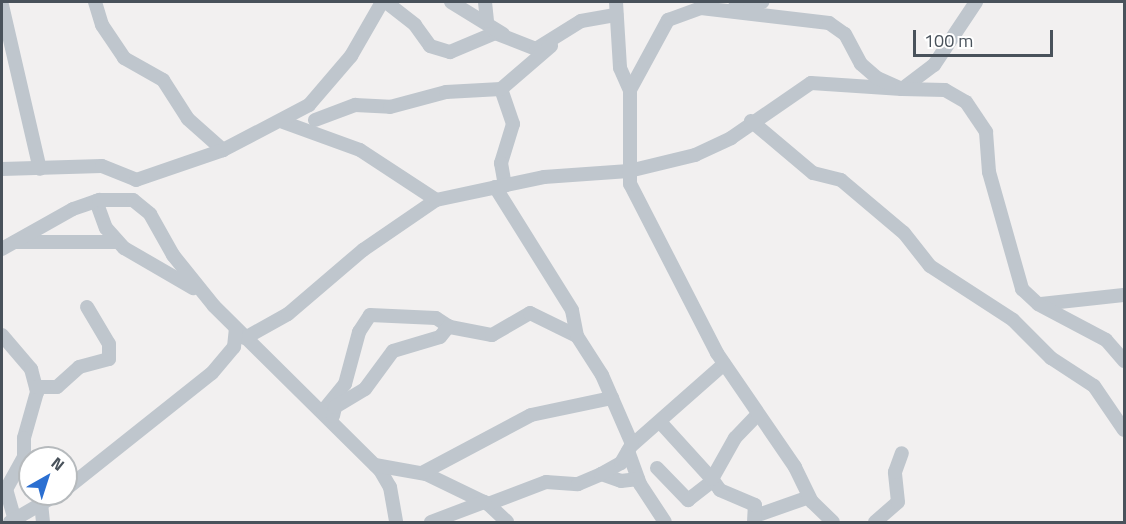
<!DOCTYPE html>
<style>
body{margin:0}
#map{position:relative;width:1126px;height:524px;overflow:hidden;background:#f2f0f0;font-family:"Titillium Web",sans-serif}
div>[style]{position:absolute}
[style*='--x']{left:calc(var(--x)*1px);top:calc(var(--y)*1px);width:calc(var(--w)*1px);rotate:calc(var(--a)*1deg)}
.minor>*{height:14px;margin:-7px;padding:0 7px;transform-origin:7px;border-radius:7px;background:#bfc6cd}
span{translate:-50% -50%;white-space:nowrap;text-align:center;line-height:1.15;-webkit-text-stroke:6px #fff;paint-order:stroke}
.frame{position:absolute;inset:0;border:3px solid #49525b;pointer-events:none}
.north{position:absolute;left:18px;top:446px;width:60px;height:60px;box-sizing:border-box;background:#fff;border:2px solid #b6babd;border-radius:50%;rotate:39deg;font-size:16px;font-weight:700;line-height:24px;text-align:center;color:#49525b}
.north::after{content:'';display:block;margin:auto;width:21px;height:27px;background:#2b6fd1;clip-path:polygon(50% 0,100% 100%,50% 72%,0 100%)}
.scale{position:absolute;left:913px;top:30px;width:140px;height:27px;box-sizing:border-box;border:3px solid #49525b;border-top:0;padding-left:8px;font-size:18px;line-height:21px;white-space:nowrap;color:#49525b;-webkit-text-stroke:4px #fff;paint-order:stroke}
</style>
<div id="map">
<div class="minor">
<i style="--x:95;--y:2;--w:24;--a:73"></i>
<i style="--x:102;--y:25;--w:40;--a:56"></i>
<i style="--x:124;--y:58;--w:45;--a:29.4"></i>
<i style="--x:163;--y:80;--w:46;--a:57.3"></i>
<i style="--x:188;--y:119;--w:47;--a:41.5"></i>
<i style="--x:386;--y:2;--w:37;--a:38"></i>
<i style="--x:415;--y:25;--w:26;--a:54"></i>
<i style="--x:430;--y:46;--w:21;--a:17"></i>
<i style="--x:450;--y:52;--w:49;--a:-22.9"></i>
<i style="--x:495;--y:33;--w:44;--a:21.3"></i>
<i style="--x:536;--y:49;--w:53;--a:-31.9"></i>
<i style="--x:581;--y:21;--w:36;--a:-10"></i>
<i style="--x:451;--y:2;--w:61;--a:31.6"></i>
<i style="--x:485;--y:2;--w:19;--a:84"></i>
<i style="--x:616;--y:2;--w:66;--a:86.5"></i>
<i style="--x:620;--y:68;--w:24;--a:66"></i>
<i style="--x:2;--y:5;--w:168;--a:77"></i>
<i style="--x:734;--y:8;--w:29;--a:-12"></i>
<i style="--x:501;--y:89;--w:37;--a:71"></i>
<i style="--x:513;--y:124;--w:41;--a:107.1"></i>
<i style="--x:501;--y:163;--w:23;--a:80"></i>
<i style="--x:315;--y:120;--w:43;--a:-20.6"></i>
<i style="--x:355;--y:105;--w:35;--a:3"></i>
<i style="--x:390;--y:107;--w:58;--a:-15"></i>
<i style="--x:446;--y:92;--w:55;--a:-3.1"></i>
<i style="--x:501;--y:89;--w:66;--a:-40.7"></i>
<i style="--x:751;--y:121;--w:81;--a:40"></i>
<i style="--x:813;--y:173;--w:29;--a:14"></i>
<i style="--x:841;--y:180;--w:82;--a:40.1"></i>
<i style="--x:904;--y:233;--w:42;--a:51.8"></i>
<i style="--x:930;--y:266;--w:99;--a:33"></i>
<i style="--x:1013;--y:320;--w:54;--a:45"></i>
<i style="--x:1051;--y:358;--w:51;--a:33.1"></i>
<i style="--x:1094;--y:386;--w:53;--a:55.7"></i>
<i style="--x:283;--y:122;--w:82;--a:20"></i>
<i style="--x:360;--y:150;--w:91;--a:33.3"></i>
<i style="--x:2;--y:169;--w:100;--a:-1.7"></i>
<i style="--x:102;--y:166;--w:37;--a:22"></i>
<i style="--x:136;--y:180;--w:92;--a:-19"></i>
<i style="--x:223;--y:150;--w:97;--a:-27.6"></i>
<i style="--x:309;--y:105;--w:65;--a:-49.4"></i>
<i style="--x:351;--y:56;--w:62;--a:-60.1"></i>
<i style="--x:96;--y:201;--w:29;--a:70"></i>
<i style="--x:106;--y:228;--w:27;--a:48"></i>
<i style="--x:124;--y:248;--w:80;--a:30.1"></i>
<i style="--x:15;--y:242;--w:102;--a:0"></i>
<i style="--x:2;--y:249;--w:81;--a:-29.4"></i>
<i style="--x:73;--y:209;--w:28;--a:-19"></i>
<i style="--x:99;--y:200;--w:34;--a:0"></i>
<i style="--x:133;--y:200;--w:22;--a:39"></i>
<i style="--x:150;--y:214;--w:47;--a:60.7"></i>
<i style="--x:173;--y:255;--w:65;--a:51.2"></i>
<i style="--x:214;--y:306;--w:233;--a:44.7"></i>
<i style="--x:380;--y:470;--w:20;--a:60"></i>
<i style="--x:390;--y:487;--w:36;--a:80"></i>
<i style="--x:1041;--y:304;--w:83;--a:-6.2"></i>
<i style="--x:2;--y:335;--w:45;--a:49.5"></i>
<i style="--x:31;--y:369;--w:24;--a:75"></i>
<i style="--x:37;--y:392;--w:48;--a:105.8"></i>
<i style="--x:24;--y:438;--w:19;--a:90"></i>
<i style="--x:24;--y:457;--w:37;--a:119"></i>
<i style="--x:6;--y:489;--w:32;--a:74"></i>
<i style="--x:245;--y:338;--w:49;--a:-29.2"></i>
<i style="--x:288;--y:314;--w:99;--a:-40.5"></i>
<i style="--x:363;--y:250;--w:88;--a:-34.4"></i>
<i style="--x:436;--y:200;--w:110;--a:-12"></i>
<i style="--x:544;--y:177;--w:85;--a:-4"></i>
<i style="--x:629;--y:171;--w:68;--a:-13.6"></i>
<i style="--x:695;--y:155;--w:40;--a:-25"></i>
<i style="--x:731;--y:138;--w:97;--a:-34.5"></i>
<i style="--x:811;--y:83;--w:91;--a:3.8"></i>
<i style="--x:902;--y:89;--w:40;--a:-37"></i>
<i style="--x:934;--y:65;--w:76;--a:-56.3"></i>
<i style="--x:36;--y:387;--w:21;--a:0"></i>
<i style="--x:57;--y:387;--w:30;--a:-42"></i>
<i style="--x:79;--y:367;--w:31;--a:-15"></i>
<i style="--x:109;--y:359;--w:15;--a:-90"></i>
<i style="--x:109;--y:344;--w:43;--a:-120.7"></i>
<i style="--x:323;--y:411;--w:35;--a:-51"></i>
<i style="--x:345;--y:384;--w:54;--a:-74.9"></i>
<i style="--x:359;--y:332;--w:20;--a:-57"></i>
<i style="--x:370;--y:315;--w:66;--a:2.6"></i>
<i style="--x:436;--y:318;--w:17;--a:33"></i>
<i style="--x:450;--y:327;--w:43;--a:10.8"></i>
<i style="--x:492;--y:335;--w:44;--a:-30.1"></i>
<i style="--x:530;--y:313;--w:52;--a:26.1"></i>
<i style="--x:333;--y:416;--w:9;--a:-77"></i>
<i style="--x:335;--y:407;--w:35;--a:-31"></i>
<i style="--x:365;--y:389;--w:47;--a:-53.6"></i>
<i style="--x:393;--y:351;--w:49;--a:-16.6"></i>
<i style="--x:440;--y:337;--w:14;--a:-51"></i>
<i style="--x:661;--y:423;--w:76;--a:47.7"></i>
<i style="--x:631;--y:446;--w:124;--a:-41.4"></i>
<i style="--x:628;--y:451;--w:35;--a:70"></i>
<i style="--x:640;--y:484;--w:45;--a:56.7"></i>
<i style="--x:375;--y:465;--w:52;--a:10"></i>
<i style="--x:426;--y:474;--w:69;--a:25.8"></i>
<i style="--x:488;--y:504;--w:26;--a:43"></i>
<i style="--x:657;--y:468;--w:45;--a:45.9"></i>
<i style="--x:688;--y:500;--w:31;--a:-38"></i>
<i style="--x:422;--y:473;--w:123;--a:-28"></i>
<i style="--x:531;--y:415;--w:83;--a:-11.9"></i>
<i style="--x:601;--y:474;--w:21;--a:19"></i>
<i style="--x:621;--y:481;--w:17;--a:-7"></i>
<i style="--x:66;--y:489;--w:186;--a:-38.5"></i>
<i style="--x:212;--y:373;--w:34;--a:-50"></i>
<i style="--x:234;--y:347;--w:18;--a:-84"></i>
<i style="--x:41;--y:503;--w:19;--a:84"></i>
<i style="--x:488;--y:504;--w:62;--a:-20.8"></i>
<i style="--x:546;--y:482;--w:32;--a:4"></i>
<i style="--x:578;--y:484;--w:25;--a:-23"></i>
<i style="--x:601;--y:474;--w:23;--a:-29"></i>
<i style="--x:621;--y:463;--w:22;--a:-60"></i>
<i style="--x:632;--y:444;--w:75;--a:-113.5"></i>
<i style="--x:602;--y:375;--w:46;--a:-122.7"></i>
<i style="--x:577;--y:336;--w:26;--a:-101"></i>
<i style="--x:572;--y:310;--w:145;--a:-122"></i>
<i style="--x:758;--y:515;--w:54;--a:-19.4"></i>
<i style="--x:10;--y:522;--w:56;--a:-30.3"></i>
<i style="--x:431;--y:522;--w:57;--a:-20.7"></i>
<i style="--x:754;--y:522;--w:17;--a:-87"></i>
<i style="--x:755;--y:505;--w:38;--a:-157"></i>
<i style="--x:720;--y:490;--w:14;--a:-126"></i>
<i style="--x:712;--y:479;--w:47;--a:-60.7"></i>
<i style="--x:735;--y:438;--w:32;--a:-46"></i>
<i style="--x:833;--y:522;--w:29;--a:-136"></i>
<i style="--x:812;--y:502;--w:39;--a:-116"></i>
<i style="--x:795;--y:467;--w:138;--a:-124.4"></i>
<i style="--x:717;--y:353;--w:190;--a:-117.2"></i>
<i style="--x:630;--y:184;--w:94;--a:-90"></i>
<i style="--x:630;--y:90;--w:80;--a:-61.5"></i>
<i style="--x:668;--y:20;--w:35;--a:-20"></i>
<i style="--x:701;--y:8;--w:129;--a:6.7"></i>
<i style="--x:829;--y:23;--w:19;--a:35"></i>
<i style="--x:845;--y:34;--w:34;--a:62"></i>
<i style="--x:861;--y:64;--w:21;--a:41"></i>
<i style="--x:877;--y:78;--w:27;--a:24"></i>
<i style="--x:902;--y:89;--w:43;--a:1.3"></i>
<i style="--x:945;--y:90;--w:24;--a:30"></i>
<i style="--x:966;--y:102;--w:36;--a:56"></i>
<i style="--x:986;--y:132;--w:40;--a:85.7"></i>
<i style="--x:989;--y:172;--w:122;--a:74.2"></i>
<i style="--x:1022;--y:289;--w:22;--a:43"></i>
<i style="--x:1038;--y:304;--w:77;--a:27.9"></i>
<i style="--x:1106;--y:340;--w:28;--a:49"></i>
<i style="--x:875;--y:522;--w:30;--a:-41"></i>
<i style="--x:898;--y:502;--w:30;--a:-96"></i>
<i style="--x:895;--y:472;--w:20;--a:-70"></i>
</div>
<div class="frame"></div>
<div class="north">N</div>
<div class="scale">100 m</div>
</div>
